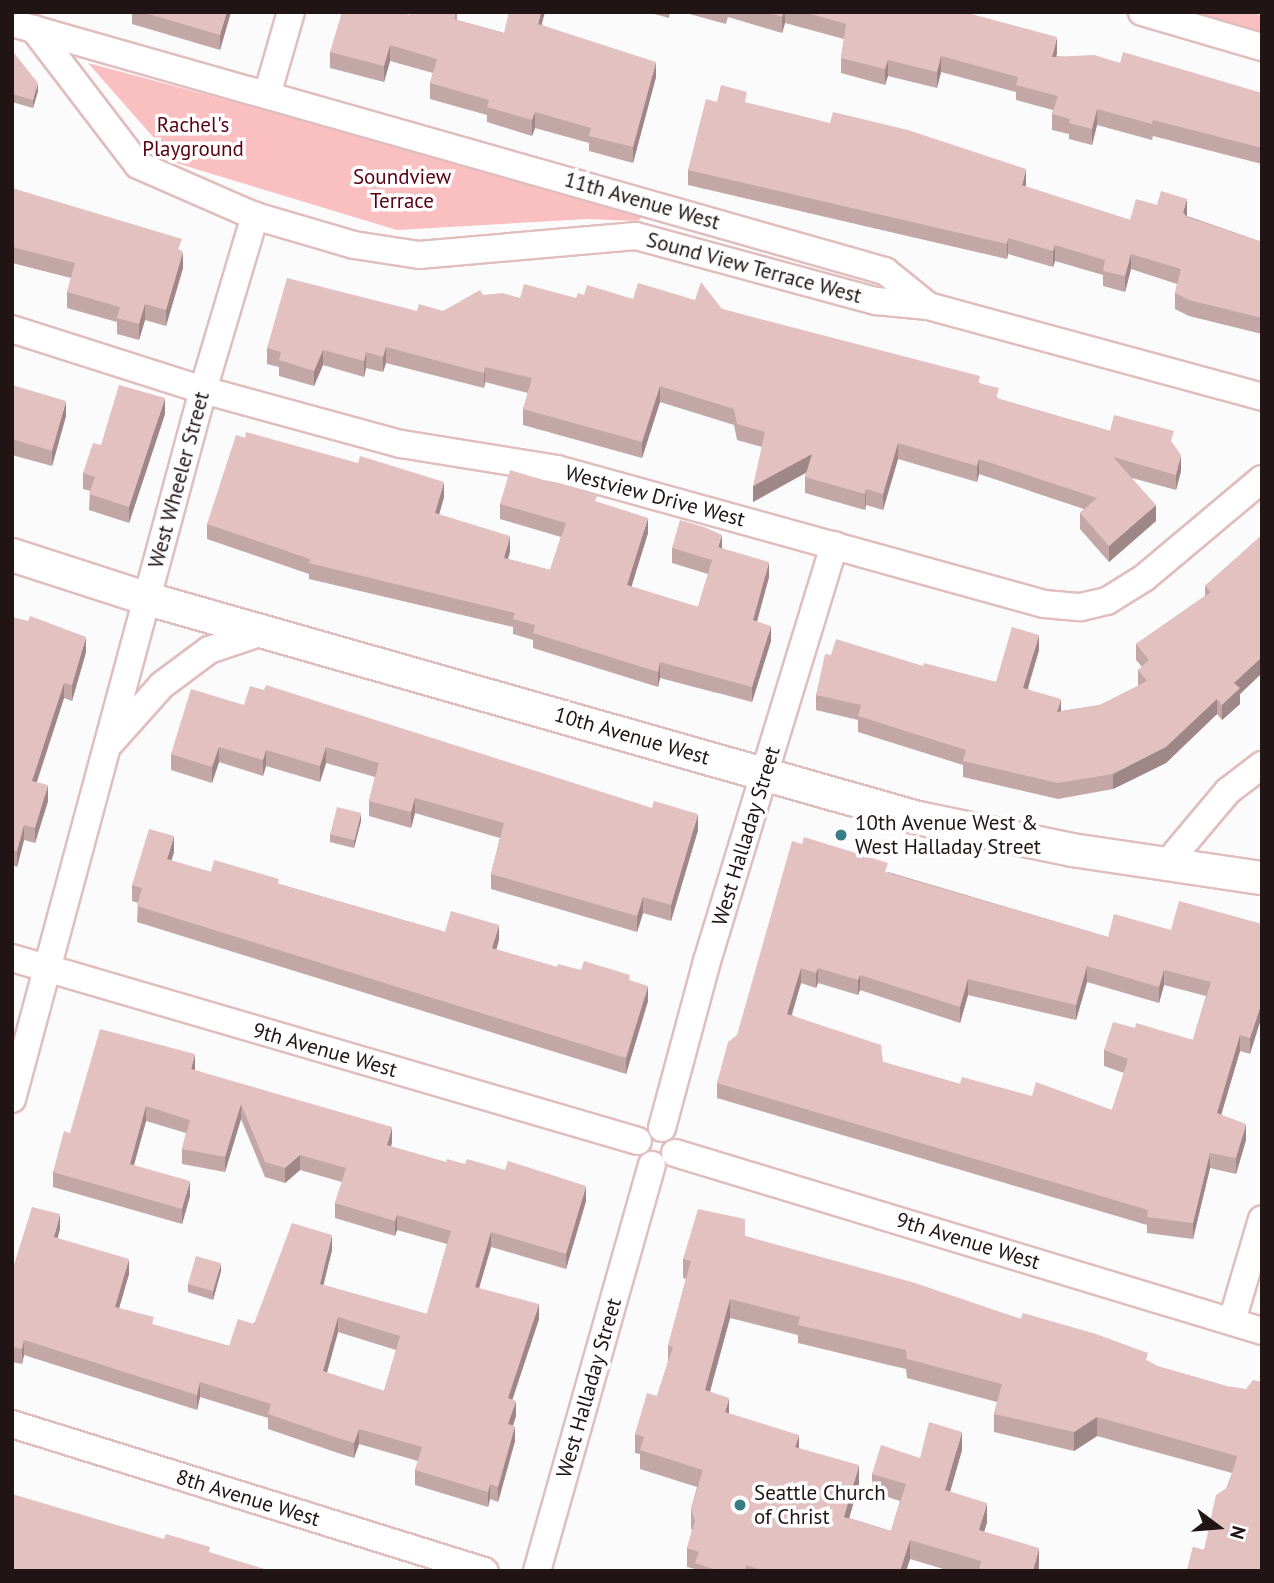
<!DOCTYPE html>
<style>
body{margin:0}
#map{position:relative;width:1274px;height:1583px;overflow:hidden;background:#fbfbfb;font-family:"PT Sans",sans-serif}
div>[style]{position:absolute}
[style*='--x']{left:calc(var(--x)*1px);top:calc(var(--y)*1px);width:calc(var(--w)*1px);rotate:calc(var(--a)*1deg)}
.green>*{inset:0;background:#fabfc0}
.roads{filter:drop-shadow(2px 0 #e0bebe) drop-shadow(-2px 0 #e0bebe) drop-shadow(0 2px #e0bebe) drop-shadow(0 -2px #e0bebe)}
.minor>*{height:26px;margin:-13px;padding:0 13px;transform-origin:13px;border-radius:13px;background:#fff}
.tertiary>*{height:32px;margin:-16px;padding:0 16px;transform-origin:16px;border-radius:16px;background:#fff}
.wall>*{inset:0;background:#c3a6a6}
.shaded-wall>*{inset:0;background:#9f8787}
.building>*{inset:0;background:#e3c1c1;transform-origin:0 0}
.dots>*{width:19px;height:19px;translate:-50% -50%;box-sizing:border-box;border:4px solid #fff;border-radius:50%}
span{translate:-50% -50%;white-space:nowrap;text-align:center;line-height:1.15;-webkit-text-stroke:7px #fff;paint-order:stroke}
.park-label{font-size:21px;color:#580114}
.street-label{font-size:21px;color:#201415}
.poi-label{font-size:21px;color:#201415}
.left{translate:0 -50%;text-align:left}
.frame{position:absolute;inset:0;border:14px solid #201415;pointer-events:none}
.north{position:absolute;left:1183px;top:1492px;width:70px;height:70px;-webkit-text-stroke:5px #fff;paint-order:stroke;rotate:106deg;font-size:19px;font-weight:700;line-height:28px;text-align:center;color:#201415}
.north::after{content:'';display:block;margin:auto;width:24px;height:32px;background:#201415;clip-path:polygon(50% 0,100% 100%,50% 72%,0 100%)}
</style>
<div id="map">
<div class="green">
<i style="clip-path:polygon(1189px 12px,1250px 12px,1262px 16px,1262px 32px)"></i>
<i style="clip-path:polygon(88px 63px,587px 196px,644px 215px,638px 221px,588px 219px,397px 230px,176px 163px)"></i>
</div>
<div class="roads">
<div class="minor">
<i style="--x:1142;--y:12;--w:125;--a:16.3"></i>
<i style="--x:12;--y:23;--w:908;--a:15.86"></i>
<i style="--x:885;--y:271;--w:55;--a:39.1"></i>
<i style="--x:928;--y:306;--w:346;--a:15.2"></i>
<i style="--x:34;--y:29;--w:171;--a:52.6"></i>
<i style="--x:138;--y:165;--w:128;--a:23.6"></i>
<i style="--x:255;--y:216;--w:103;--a:16.3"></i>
<i style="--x:354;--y:245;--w:66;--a:8.7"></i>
<i style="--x:419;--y:255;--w:218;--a:-5"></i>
<i style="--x:636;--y:236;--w:249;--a:15.2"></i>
<i style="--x:876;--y:301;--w:52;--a:5.5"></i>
<i style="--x:267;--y:95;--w:86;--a:-73.9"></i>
<i style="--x:12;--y:329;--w:201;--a:17.7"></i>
<i style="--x:203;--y:390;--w:205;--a:15.3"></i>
<i style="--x:401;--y:444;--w:158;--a:9.1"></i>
<i style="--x:557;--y:469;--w:505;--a:15.49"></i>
<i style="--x:1044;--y:604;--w:37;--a:5"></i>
<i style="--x:1081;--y:607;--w:27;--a:-13"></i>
<i style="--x:1107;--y:601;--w:44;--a:-31.9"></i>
<i style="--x:1144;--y:578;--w:154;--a:-40"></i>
<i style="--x:111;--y:742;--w:76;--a:-48.2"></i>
<i style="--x:162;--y:685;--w:59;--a:-36.7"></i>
<i style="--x:209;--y:650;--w:59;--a:-18.7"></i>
<i style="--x:1169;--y:861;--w:92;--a:-49.9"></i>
<i style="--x:1228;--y:791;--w:43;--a:-37.4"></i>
<i style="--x:12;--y:958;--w:652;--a:16.3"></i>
<i style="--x:12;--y:1099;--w:734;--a:-74.92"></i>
<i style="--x:203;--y:390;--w:182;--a:-73.4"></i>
<i style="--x:662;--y:1128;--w:173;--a:-74.9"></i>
<i style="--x:707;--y:961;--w:435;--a:-73"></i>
<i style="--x:675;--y:1153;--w:613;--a:16.87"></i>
<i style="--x:1232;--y:1321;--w:106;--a:-73.6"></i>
<i style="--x:12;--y:1424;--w:495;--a:17.3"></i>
<i style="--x:537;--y:1571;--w:422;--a:-74.2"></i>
</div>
<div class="tertiary">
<i style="--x:12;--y:555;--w:143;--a:17.9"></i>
<i style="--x:148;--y:599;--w:801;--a:15.88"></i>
<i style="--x:918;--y:818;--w:157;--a:11.7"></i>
<i style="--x:1072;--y:850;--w:192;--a:8.4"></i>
</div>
</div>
<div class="wall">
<i style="clip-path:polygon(132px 12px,231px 12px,220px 50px,132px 24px)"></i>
<i style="clip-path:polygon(457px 12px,457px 20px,504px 33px,542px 25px,656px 77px,633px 163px,589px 151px,589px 143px,535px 128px,532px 136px,487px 122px,487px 115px,430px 99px,430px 83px,433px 73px,390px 61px,384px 82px,330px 68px,330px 52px,410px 15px)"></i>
<i style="clip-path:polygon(647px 12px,670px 12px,669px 18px)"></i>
<i style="clip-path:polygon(682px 12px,964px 12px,1057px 53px,1056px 56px,1120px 63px,1262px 93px,1262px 164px,1153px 136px,1152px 140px,1097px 125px,1092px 145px,1069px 139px,1069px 134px,1052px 130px,1052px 114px,1053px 110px,1016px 100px,1016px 92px,941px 72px,937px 88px,888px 76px,885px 85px,841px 73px,841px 58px,844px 39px,785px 23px,782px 33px,728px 17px,726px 24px)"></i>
<i style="clip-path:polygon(12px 59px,38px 91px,33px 108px,12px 102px)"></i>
<i style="clip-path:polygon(717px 102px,747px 103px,1026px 185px,1026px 187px,1130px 220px,1187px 215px,1187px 216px,1262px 242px,1262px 334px,1189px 316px,1175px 309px,1175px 293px,1177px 284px,1131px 269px,1125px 292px,1103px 286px,1103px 275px,1055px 261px,1053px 267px,1008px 254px,1007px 259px,688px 185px,688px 170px)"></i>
<i style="clip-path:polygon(12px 188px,182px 251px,183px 268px,166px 326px,145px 320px,139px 340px,117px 334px,117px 322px,67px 308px,67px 292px,71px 278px,12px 263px)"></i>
<i style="clip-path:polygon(483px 295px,520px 298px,576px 298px,584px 295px,633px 299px,722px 309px,980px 383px,999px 399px,1110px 431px,1174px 445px,1181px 471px,1176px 490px,1132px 478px,1156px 521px,1109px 562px,1080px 529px,1080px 513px,1084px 509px,979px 474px,977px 482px,898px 459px,883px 510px,866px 505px,865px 510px,805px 493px,805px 477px,806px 473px,753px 502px,762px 447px,737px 440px,734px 425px,660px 402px,642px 458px,523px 425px,523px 409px,528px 393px,485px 382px,484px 388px,386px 363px,383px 372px,366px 368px,364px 377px,323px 365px,314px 386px,279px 376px,279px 367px,267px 364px,267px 348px,417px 311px,443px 311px)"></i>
<i style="clip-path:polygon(12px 385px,66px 416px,52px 466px,12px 455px)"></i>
<i style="clip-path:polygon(165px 414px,129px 523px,89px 510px,90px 491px,83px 489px,83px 473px,101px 445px)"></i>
<i style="clip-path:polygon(444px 497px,439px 515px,510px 551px,508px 559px,550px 570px,561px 537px,500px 519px,500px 504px,597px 502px,648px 533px,631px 587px,698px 607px,708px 574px,672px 563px,672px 548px,722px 548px,769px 577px,757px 622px,771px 641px,752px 702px,660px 678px,658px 687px,533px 648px,533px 640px,513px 634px,513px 627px,309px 579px,309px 574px,207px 539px,207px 524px)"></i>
<i style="clip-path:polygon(1262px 535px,1262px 673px,1240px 694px,1240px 704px,1222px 720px,1217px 714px,1166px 763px,1113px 789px,1058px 799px,963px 777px,963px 765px,858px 732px,858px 720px,816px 710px,816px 695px,831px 655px,923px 666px,996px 682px,1039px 650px,1028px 689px,1061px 711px,1100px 705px,1138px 686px,1138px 670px,1142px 667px,1136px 660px,1136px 644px,1205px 596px,1205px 586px)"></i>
<i style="clip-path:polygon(12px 617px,86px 652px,72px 701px,64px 698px,37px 782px,48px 801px,35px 843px,24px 840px,17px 867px,12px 865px)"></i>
<i style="clip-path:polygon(244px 705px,698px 830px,671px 921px,643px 913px,637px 932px,491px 889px,491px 874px,500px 838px,415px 813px,411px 828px,369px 816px,369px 801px,375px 777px,326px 763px,320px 782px,266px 766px,263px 776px,219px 762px,212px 783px,171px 770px,171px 754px)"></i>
<i style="clip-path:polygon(361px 821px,354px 848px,330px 842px,330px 834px)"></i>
<i style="clip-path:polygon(174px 852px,171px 861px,211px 872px,279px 884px,445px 932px,499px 940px,496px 950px,557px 967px,581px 970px,630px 980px,648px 1001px,626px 1074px,137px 922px,138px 903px,132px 901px,132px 885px)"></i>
<i style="clip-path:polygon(evenodd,888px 872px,1108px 937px,1171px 930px,1262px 924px,1250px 1054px,1240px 1051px,1221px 1115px,1246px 1140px,1236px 1174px,1210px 1168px,1193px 1239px,1147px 1233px,1147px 1225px,717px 1098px,717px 1083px,737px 1035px,888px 872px,1087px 982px,1159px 1003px,1164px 985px,1206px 996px,1193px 1040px,1135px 1028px,1104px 1050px,1104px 1066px,1124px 1073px,1112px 1110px,960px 1084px,883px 1062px,792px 1015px,801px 983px,816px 988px,818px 983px,858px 995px,860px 990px,960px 1023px,968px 995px,1076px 1020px,1087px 982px)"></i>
<i style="clip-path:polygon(evenodd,195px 1070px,392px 1142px,391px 1147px,586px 1201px,566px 1269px,491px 1247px,479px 1288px,539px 1319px,512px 1400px,516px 1416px,513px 1426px,515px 1441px,498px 1502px,490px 1499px,488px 1507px,415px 1485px,415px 1470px,418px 1461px,359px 1444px,354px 1458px,341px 1454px,268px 1429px,268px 1418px,200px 1397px,197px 1410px,24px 1355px,22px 1364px,12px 1362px,12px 1271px,60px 1229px,57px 1238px,129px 1274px,119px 1308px,154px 1325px,229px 1346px,332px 1250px,323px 1285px,427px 1314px,447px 1244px,397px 1230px,395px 1236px,335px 1218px,335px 1203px,342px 1182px,300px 1170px,285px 1183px,265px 1177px,241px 1119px,225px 1172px,182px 1164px,182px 1149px,186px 1133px,146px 1121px,134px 1165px,190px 1196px,182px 1224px,53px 1187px,53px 1172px,70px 1133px,195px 1070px,338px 1332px,396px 1350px,384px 1391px,327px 1373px,338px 1332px)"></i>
<i style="clip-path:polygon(745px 1236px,1021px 1319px,1148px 1361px,1157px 1366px,1226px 1386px,1262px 1571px,1187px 1571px,1193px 1547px,1204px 1550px,1232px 1473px,1097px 1436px,1074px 1451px,994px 1432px,994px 1414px,997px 1402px,907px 1378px,906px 1369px,798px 1343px,798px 1335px,730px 1318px,710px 1392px,729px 1414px,799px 1448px,859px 1484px,849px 1518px,891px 1531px,900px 1501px,872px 1492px,872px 1474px,920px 1458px,962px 1450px,950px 1492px,987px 1522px,984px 1532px,1039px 1567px,1038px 1571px,950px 1571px,910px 1559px,906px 1571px,695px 1571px,695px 1569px,687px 1567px,687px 1548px,692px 1531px,691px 1528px,691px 1509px,697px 1487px,640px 1469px,640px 1454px,635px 1453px,635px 1434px,657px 1396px,668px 1362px,668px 1346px,686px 1279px,683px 1278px,683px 1259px)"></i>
<i style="clip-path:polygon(221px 1271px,213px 1300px,188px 1292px,188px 1284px)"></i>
</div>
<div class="shaded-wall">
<i style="clip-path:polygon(227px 12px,231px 12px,220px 50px,220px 35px)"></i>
<i style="clip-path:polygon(541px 12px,545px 12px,538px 39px,538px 24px)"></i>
<i style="clip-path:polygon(784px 12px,785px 12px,785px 23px,782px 33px,782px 17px)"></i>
<i style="clip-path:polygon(1057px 37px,1057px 53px,1052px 72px,1052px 57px)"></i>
<i style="clip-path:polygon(390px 45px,390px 61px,384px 82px,384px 66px)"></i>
<i style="clip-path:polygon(941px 56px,941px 72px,937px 88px,937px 72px)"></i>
<i style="clip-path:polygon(888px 60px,888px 76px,885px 85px,885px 69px)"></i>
<i style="clip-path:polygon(656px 62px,656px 77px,633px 163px,633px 147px)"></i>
<i style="clip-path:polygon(38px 83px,38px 91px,33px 108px,33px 100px)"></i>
<i style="clip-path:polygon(1097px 109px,1097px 125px,1092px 145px,1092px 129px)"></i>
<i style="clip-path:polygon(535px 112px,535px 128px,532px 136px,532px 120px)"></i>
<i style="clip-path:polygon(1026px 169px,1026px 185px,1022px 201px,1022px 185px)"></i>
<i style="clip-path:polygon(1187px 199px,1187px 215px,1183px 228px,1183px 212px)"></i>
<i style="clip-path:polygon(1008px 238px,1008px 254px,1007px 259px,1007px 244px)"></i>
<i style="clip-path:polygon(1055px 245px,1055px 261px,1053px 267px,1053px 251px)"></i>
<i style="clip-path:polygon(183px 252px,183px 268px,166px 326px,166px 310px)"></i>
<i style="clip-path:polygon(1131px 254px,1131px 269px,1125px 292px,1125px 276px)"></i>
<i style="clip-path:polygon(145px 304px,145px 320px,139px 340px,139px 324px)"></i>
<i style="clip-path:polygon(386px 347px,386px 363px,383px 372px,383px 357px)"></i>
<i style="clip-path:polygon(323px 350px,323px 365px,314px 386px,314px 371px)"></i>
<i style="clip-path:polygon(366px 352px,366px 368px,364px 377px,364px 361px)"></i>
<i style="clip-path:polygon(14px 362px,14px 378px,12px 384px,12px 368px)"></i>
<i style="clip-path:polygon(485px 367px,485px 382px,484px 388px,484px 373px)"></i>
<i style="clip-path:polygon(660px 386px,660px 402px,642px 458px,642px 442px)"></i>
<i style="clip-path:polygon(165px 398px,165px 414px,129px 523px,129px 507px)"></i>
<i style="clip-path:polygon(66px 401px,66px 416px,52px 466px,52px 451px)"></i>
<i style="clip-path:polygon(898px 443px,898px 459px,883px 510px,883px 494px)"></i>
<i style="clip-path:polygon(812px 454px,812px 469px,753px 502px,753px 486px)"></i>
<i style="clip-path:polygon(1181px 455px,1181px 471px,1176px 490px,1176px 475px)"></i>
<i style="clip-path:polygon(979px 459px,979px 474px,977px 482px,977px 466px)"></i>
<i style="clip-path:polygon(444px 482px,444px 497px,435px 528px,435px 513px)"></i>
<i style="clip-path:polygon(866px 489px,866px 505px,865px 510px,865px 494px)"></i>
<i style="clip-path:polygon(1156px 505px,1156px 521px,1109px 562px,1109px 546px)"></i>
<i style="clip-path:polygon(648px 518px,648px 533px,627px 601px,627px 585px)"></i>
<i style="clip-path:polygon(722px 535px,722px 550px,718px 547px)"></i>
<i style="clip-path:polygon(510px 536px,510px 551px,504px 573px,504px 558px)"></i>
<i style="clip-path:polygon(769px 562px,769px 577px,753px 635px,753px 620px)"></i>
<i style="clip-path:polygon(771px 626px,771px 641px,752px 702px,752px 687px)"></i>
<i style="clip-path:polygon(1039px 635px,1039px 650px,1023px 703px,1023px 688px)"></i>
<i style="clip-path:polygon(86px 637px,86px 652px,72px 701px,72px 685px)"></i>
<i style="clip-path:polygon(1262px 657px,1262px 673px,1240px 694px,1240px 704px,1222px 720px,1222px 705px,1234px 683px)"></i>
<i style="clip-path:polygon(660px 662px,660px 678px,658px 687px,658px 672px)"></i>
<i style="clip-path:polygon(64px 683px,64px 698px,32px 796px,32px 781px)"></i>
<i style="clip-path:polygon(1061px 699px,1061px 714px,1057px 712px)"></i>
<i style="clip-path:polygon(1217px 699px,1217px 714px,1166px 763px,1113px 789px,1113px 774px)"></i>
<i style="clip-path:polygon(219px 747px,219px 762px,212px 783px,212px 767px)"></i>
<i style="clip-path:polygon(326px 747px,326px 763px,320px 782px,320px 766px)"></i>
<i style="clip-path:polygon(266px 750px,266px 766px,263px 776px,263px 760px)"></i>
<i style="clip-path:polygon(48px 785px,48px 801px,35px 843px,35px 828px)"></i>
<i style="clip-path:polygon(415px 798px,415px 813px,411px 828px,411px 812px)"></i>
<i style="clip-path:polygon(361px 813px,361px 821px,354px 848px,354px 840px)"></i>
<i style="clip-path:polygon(698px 814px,698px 830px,671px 921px,671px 905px)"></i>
<i style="clip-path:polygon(24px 825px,24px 840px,17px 867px,17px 851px)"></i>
<i style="clip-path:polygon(174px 836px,174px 852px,167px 875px,167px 859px)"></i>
<i style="clip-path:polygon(643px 897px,643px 913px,637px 932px,637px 916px)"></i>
<i style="clip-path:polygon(499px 925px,499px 940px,492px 964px,492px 948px)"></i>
<i style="clip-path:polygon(1087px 966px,1087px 982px,1076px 1020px,1076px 1005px)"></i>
<i style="clip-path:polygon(801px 968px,801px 983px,787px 1029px,787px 1014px)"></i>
<i style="clip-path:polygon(818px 968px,818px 983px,816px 988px,816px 973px)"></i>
<i style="clip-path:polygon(1164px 970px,1164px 985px,1159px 1003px,1159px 987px)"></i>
<i style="clip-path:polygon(860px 975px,860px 990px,858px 995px,858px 980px)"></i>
<i style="clip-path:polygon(968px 979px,968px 995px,960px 1023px,960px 1007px)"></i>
<i style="clip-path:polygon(648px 986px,648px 1001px,626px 1074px,626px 1058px)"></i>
<i style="clip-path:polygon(1262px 1001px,1262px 1016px,1250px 1054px,1250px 1038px)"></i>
<i style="clip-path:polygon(1240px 1035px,1240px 1051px,1217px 1129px,1217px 1113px)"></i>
<i style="clip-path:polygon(195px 1054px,195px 1069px,191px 1084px,191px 1069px)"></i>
<i style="clip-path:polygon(241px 1104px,241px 1119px,225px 1172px,225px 1157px)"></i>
<i style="clip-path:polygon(146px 1106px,146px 1121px,130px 1179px,130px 1164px)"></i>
<i style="clip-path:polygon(1246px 1124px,1246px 1140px,1236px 1174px,1236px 1158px)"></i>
<i style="clip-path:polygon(392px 1127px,392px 1142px,387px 1160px,387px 1145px)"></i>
<i style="clip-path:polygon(1210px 1153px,1210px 1168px,1193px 1239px,1193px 1223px)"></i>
<i style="clip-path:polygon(300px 1155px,300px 1170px,285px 1183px,285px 1168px)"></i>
<i style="clip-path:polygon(190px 1181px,190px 1196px,182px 1224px,182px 1209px)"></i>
<i style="clip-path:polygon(586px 1186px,586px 1201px,566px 1269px,566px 1254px)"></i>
<i style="clip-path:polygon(60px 1214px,60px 1229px,54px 1252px,54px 1237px)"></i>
<i style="clip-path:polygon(397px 1215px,397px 1230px,395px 1236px,395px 1221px)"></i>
<i style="clip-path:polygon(491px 1232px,491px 1247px,475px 1302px,475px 1287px)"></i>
<i style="clip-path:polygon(332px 1235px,332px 1250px,320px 1299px,320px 1284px)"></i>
<i style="clip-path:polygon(129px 1259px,129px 1274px,115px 1322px,115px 1307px)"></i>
<i style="clip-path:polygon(221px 1263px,221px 1271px,213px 1300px,213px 1292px)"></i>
<i style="clip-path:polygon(730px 1299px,730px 1318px,705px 1409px,705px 1390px)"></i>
<i style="clip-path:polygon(539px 1304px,539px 1319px,508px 1413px,508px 1398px)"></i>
<i style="clip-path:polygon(338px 1317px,338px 1332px,323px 1386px,323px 1371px)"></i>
<i style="clip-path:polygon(24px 1340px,24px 1355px,22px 1364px,22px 1349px)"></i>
<i style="clip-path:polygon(200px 1382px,200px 1397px,197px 1410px,197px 1395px)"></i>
<i style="clip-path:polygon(729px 1398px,729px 1417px,725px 1412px)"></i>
<i style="clip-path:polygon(516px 1401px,516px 1416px,508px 1439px,508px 1424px)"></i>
<i style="clip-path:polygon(1097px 1417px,1097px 1436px,1074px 1451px,1074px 1432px)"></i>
<i style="clip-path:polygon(515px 1426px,515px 1441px,498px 1502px,498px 1487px)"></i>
<i style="clip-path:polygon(359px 1429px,359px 1444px,354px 1458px,354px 1443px)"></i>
<i style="clip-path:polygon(962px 1432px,962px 1450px,945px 1509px,945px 1490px)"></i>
<i style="clip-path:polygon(799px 1435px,799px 1454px,795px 1447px)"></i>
<i style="clip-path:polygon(859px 1465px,859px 1484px,844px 1536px,844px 1517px)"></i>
<i style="clip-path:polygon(490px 1484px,490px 1499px,488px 1507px,488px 1492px)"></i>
<i style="clip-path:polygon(987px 1503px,987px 1522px,979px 1549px,979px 1530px)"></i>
<i style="clip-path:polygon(910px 1540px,910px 1559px,906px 1571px,900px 1571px)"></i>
<i style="clip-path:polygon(1039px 1548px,1039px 1567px,1038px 1571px,1033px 1571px)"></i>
</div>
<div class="building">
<i style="clip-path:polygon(142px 12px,227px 12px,220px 35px)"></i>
<i style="clip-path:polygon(342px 12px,400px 12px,410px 15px,411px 12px,456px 12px,454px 19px,504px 33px,509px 12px,541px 12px,538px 24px,656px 62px,633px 147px,589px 136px,591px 128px,535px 112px,532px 120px,487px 107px,489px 100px,430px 83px,437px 59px,390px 45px,384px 66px,330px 52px)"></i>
<i style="clip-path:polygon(766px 12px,784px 12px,782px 17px)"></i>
<i style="clip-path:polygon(804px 12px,964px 12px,1057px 37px,1052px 57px,1094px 55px,1120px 63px,1123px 52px,1262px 93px,1262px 148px,1153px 120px,1152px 124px,1097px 109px,1092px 129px,1069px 123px,1070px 119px,1052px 114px,1058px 96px,1016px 85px,1018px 77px,941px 56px,937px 72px,888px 60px,885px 69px,841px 58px,846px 24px)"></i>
<i style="clip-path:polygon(14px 53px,38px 83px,33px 100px,12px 94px,12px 59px)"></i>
<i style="clip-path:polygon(721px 85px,747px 92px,745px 102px,830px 123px,833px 112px,908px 130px,1026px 169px,1022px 185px,1130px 220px,1136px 199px,1157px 205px,1161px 191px,1187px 199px,1183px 212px,1187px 217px,1262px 242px,1262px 318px,1189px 300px,1175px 293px,1181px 269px,1131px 254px,1125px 276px,1103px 271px,1105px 260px,1055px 245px,1053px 251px,1008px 238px,1007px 244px,688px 170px,706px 99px,717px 102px)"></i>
<i style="clip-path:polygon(12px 188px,182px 239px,178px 250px,183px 252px,166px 310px,145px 304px,139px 324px,117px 318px,120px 307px,67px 292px,75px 263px,12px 247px)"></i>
<i style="clip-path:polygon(287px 278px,417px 311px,419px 304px,443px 311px,480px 290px,483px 295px,502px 293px,520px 298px,524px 284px,576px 298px,578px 293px,584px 295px,587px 285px,633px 299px,638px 283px,695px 300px,701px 282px,722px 309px,980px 376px,978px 383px,999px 388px,996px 398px,1110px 431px,1114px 415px,1174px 431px,1171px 441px,1181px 455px,1176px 475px,1113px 457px,1156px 505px,1109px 546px,1080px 513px,1097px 498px,979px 459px,977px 466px,898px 443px,883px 494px,866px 489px,865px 494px,805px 477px,812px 454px,753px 486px,765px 432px,737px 424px,734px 409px,660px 386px,642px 442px,523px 409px,532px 378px,485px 367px,484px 373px,386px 347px,383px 357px,366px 352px,364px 361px,323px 350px,314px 371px,279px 360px,281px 352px,267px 348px)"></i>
<i style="clip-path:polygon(12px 385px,66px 401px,52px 451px,12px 439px)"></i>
<i style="clip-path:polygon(119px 385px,165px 398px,129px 507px,89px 494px,95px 477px,83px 473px,93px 443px,101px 445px)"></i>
<i style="clip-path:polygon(246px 432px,358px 463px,360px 456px,444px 482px,435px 513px,510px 536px,504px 558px,550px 570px,566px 523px,500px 504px,510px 470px,597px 496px,595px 501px,648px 518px,627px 585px,698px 607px,712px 560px,672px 548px,680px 520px,704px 527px,722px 535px,718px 547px,769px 562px,753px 620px,771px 626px,752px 687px,660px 662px,658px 672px,533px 633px,535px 625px,513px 619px,515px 613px,309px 563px,310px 559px,207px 524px,236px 435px,245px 438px)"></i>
<i style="clip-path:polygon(1262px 535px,1262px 657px,1234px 683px,1240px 688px,1222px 705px,1217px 699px,1166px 747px,1113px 774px,1058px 783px,963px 761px,966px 750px,858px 716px,861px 705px,816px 695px,825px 654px,831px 655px,836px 639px,923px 666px,924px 663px,996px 682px,1012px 627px,1039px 635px,1023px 688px,1061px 699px,1057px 712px,1100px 705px,1147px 681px,1138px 670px,1149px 660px,1136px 644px,1211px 592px,1205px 586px)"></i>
<i style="clip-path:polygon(30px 616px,86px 637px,72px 685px,64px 683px,32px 781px,48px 785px,35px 828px,24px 825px,17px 851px,12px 850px,12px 617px,28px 621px)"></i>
<i style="clip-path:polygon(266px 685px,652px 808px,654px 801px,698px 814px,671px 905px,643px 897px,637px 916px,491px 874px,504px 823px,415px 798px,411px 812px,369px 801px,379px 763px,326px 747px,320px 766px,266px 750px,263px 760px,219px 747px,212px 767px,171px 754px,191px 689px,244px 705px,250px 686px,264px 690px)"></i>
<i style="left:337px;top:807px;width:25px;height:28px;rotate:14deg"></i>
<i style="clip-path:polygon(149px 829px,174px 836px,167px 859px,211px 872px,214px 860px,279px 879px,278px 884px,445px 932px,451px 911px,499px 925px,492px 948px,557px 967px,558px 964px,581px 970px,584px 961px,630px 975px,629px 980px,648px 986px,626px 1058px,137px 906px,142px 888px,132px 885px)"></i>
<i style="clip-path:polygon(evenodd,804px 837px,888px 863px,885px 872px,1108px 937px,1114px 914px,1171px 930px,1179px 901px,1262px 924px,1262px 1001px,1250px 1038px,1240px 1035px,1217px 1113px,1246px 1124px,1236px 1158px,1210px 1153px,1193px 1223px,1147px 1217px,1148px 1210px,717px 1083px,728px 1042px,737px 1035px,792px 841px,802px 844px,804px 837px,1087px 966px,1159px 987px,1164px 970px,1211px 982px,1193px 1040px,1136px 1023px,1135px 1028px,1113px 1022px,1104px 1050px,1128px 1059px,1112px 1110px,1036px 1082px,1032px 1096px,962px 1077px,960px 1084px,883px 1062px,881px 1045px,787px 1014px,801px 968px,816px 973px,818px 968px,858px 980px,860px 975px,960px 1007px,968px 979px,1076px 1005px,1087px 966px)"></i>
<i style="clip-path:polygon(evenodd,100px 1029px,195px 1054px,191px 1069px,392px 1127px,387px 1145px,446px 1162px,447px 1159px,465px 1164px,467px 1159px,505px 1170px,508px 1161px,586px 1186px,566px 1254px,491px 1232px,475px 1287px,539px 1304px,508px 1398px,516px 1401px,508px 1424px,515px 1426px,498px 1487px,490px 1484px,488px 1492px,415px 1470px,422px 1447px,359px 1429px,354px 1443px,341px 1439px,268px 1414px,271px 1404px,200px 1382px,197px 1395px,24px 1340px,22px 1349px,12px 1347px,12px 1271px,32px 1207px,60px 1214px,54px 1237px,129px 1259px,115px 1307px,154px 1317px,152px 1324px,229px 1346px,238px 1319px,254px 1324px,292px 1223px,332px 1235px,320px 1284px,427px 1314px,451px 1231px,397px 1215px,395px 1221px,335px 1203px,346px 1168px,300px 1155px,285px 1168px,265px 1162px,241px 1104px,225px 1157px,182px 1149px,190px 1120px,146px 1106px,130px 1164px,190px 1181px,182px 1209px,53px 1172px,64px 1131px,70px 1133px,100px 1029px,338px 1317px,400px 1336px,384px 1391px,323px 1371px,338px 1317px)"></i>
<i style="clip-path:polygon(698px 1209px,745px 1219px,745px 1236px,915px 1283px,1021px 1319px,1023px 1313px,1096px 1334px,1148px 1353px,1146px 1360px,1157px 1366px,1226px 1386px,1246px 1389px,1253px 1380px,1262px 1382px,1262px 1571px,1187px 1570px,1193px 1547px,1204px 1550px,1216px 1495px,1228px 1487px,1237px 1456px,1097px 1417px,1074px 1432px,994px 1414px,1002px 1384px,907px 1359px,906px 1350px,798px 1325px,800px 1317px,730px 1299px,705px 1390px,729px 1398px,725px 1412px,799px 1435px,795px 1447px,859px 1465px,844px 1517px,891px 1531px,906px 1484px,872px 1474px,881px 1445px,920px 1458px,929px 1422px,962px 1432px,945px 1490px,987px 1503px,979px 1530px,1039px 1548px,1033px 1571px,979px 1571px,981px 1561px,910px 1540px,900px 1571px,764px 1571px,746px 1565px,745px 1571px,719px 1571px,695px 1563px,699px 1552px,687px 1548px,695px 1521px,691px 1509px,703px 1470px,640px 1450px,644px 1437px,635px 1434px,647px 1393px,657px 1396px,673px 1347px,668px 1346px,691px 1261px,683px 1259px)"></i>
<i style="left:196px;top:1256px;width:26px;height:29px;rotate:16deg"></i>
<i style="clip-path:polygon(12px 1494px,164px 1539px,166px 1534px,210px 1547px,209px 1552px,271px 1571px,12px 1571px)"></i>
</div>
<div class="dots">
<i style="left:841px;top:835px;background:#377f82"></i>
<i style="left:740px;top:1505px;background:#377f82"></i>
</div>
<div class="park-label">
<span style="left:193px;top:137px">Rachel's<br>Playground</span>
<span style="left:402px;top:189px">Soundview<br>Terrace</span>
</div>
<div class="street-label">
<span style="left:642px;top:201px;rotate:16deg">11th Avenue West</span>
<span style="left:754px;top:268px;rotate:15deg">Sound View Terrace West</span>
<span style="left:179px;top:480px;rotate:-75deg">West Wheeler Street</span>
<span style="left:655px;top:496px;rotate:15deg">Westview Drive West</span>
<span style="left:632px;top:736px;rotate:16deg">10th Avenue West</span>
<span style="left:746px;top:836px;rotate:-73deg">West Halladay Street</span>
<span style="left:325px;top:1050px;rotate:16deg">9th Avenue West</span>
<span style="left:968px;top:1241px;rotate:17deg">9th Avenue West</span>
<span style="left:589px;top:1388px;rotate:-74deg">West Halladay Street</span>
<span style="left:248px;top:1498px;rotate:17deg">8th Avenue West</span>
</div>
<div class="poi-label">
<span class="left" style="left:855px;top:835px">10th Avenue West &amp;<br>West Halladay Street</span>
<span class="left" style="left:754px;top:1505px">Seattle Church<br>of Christ</span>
</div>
<div class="frame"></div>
<div class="north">N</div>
</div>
